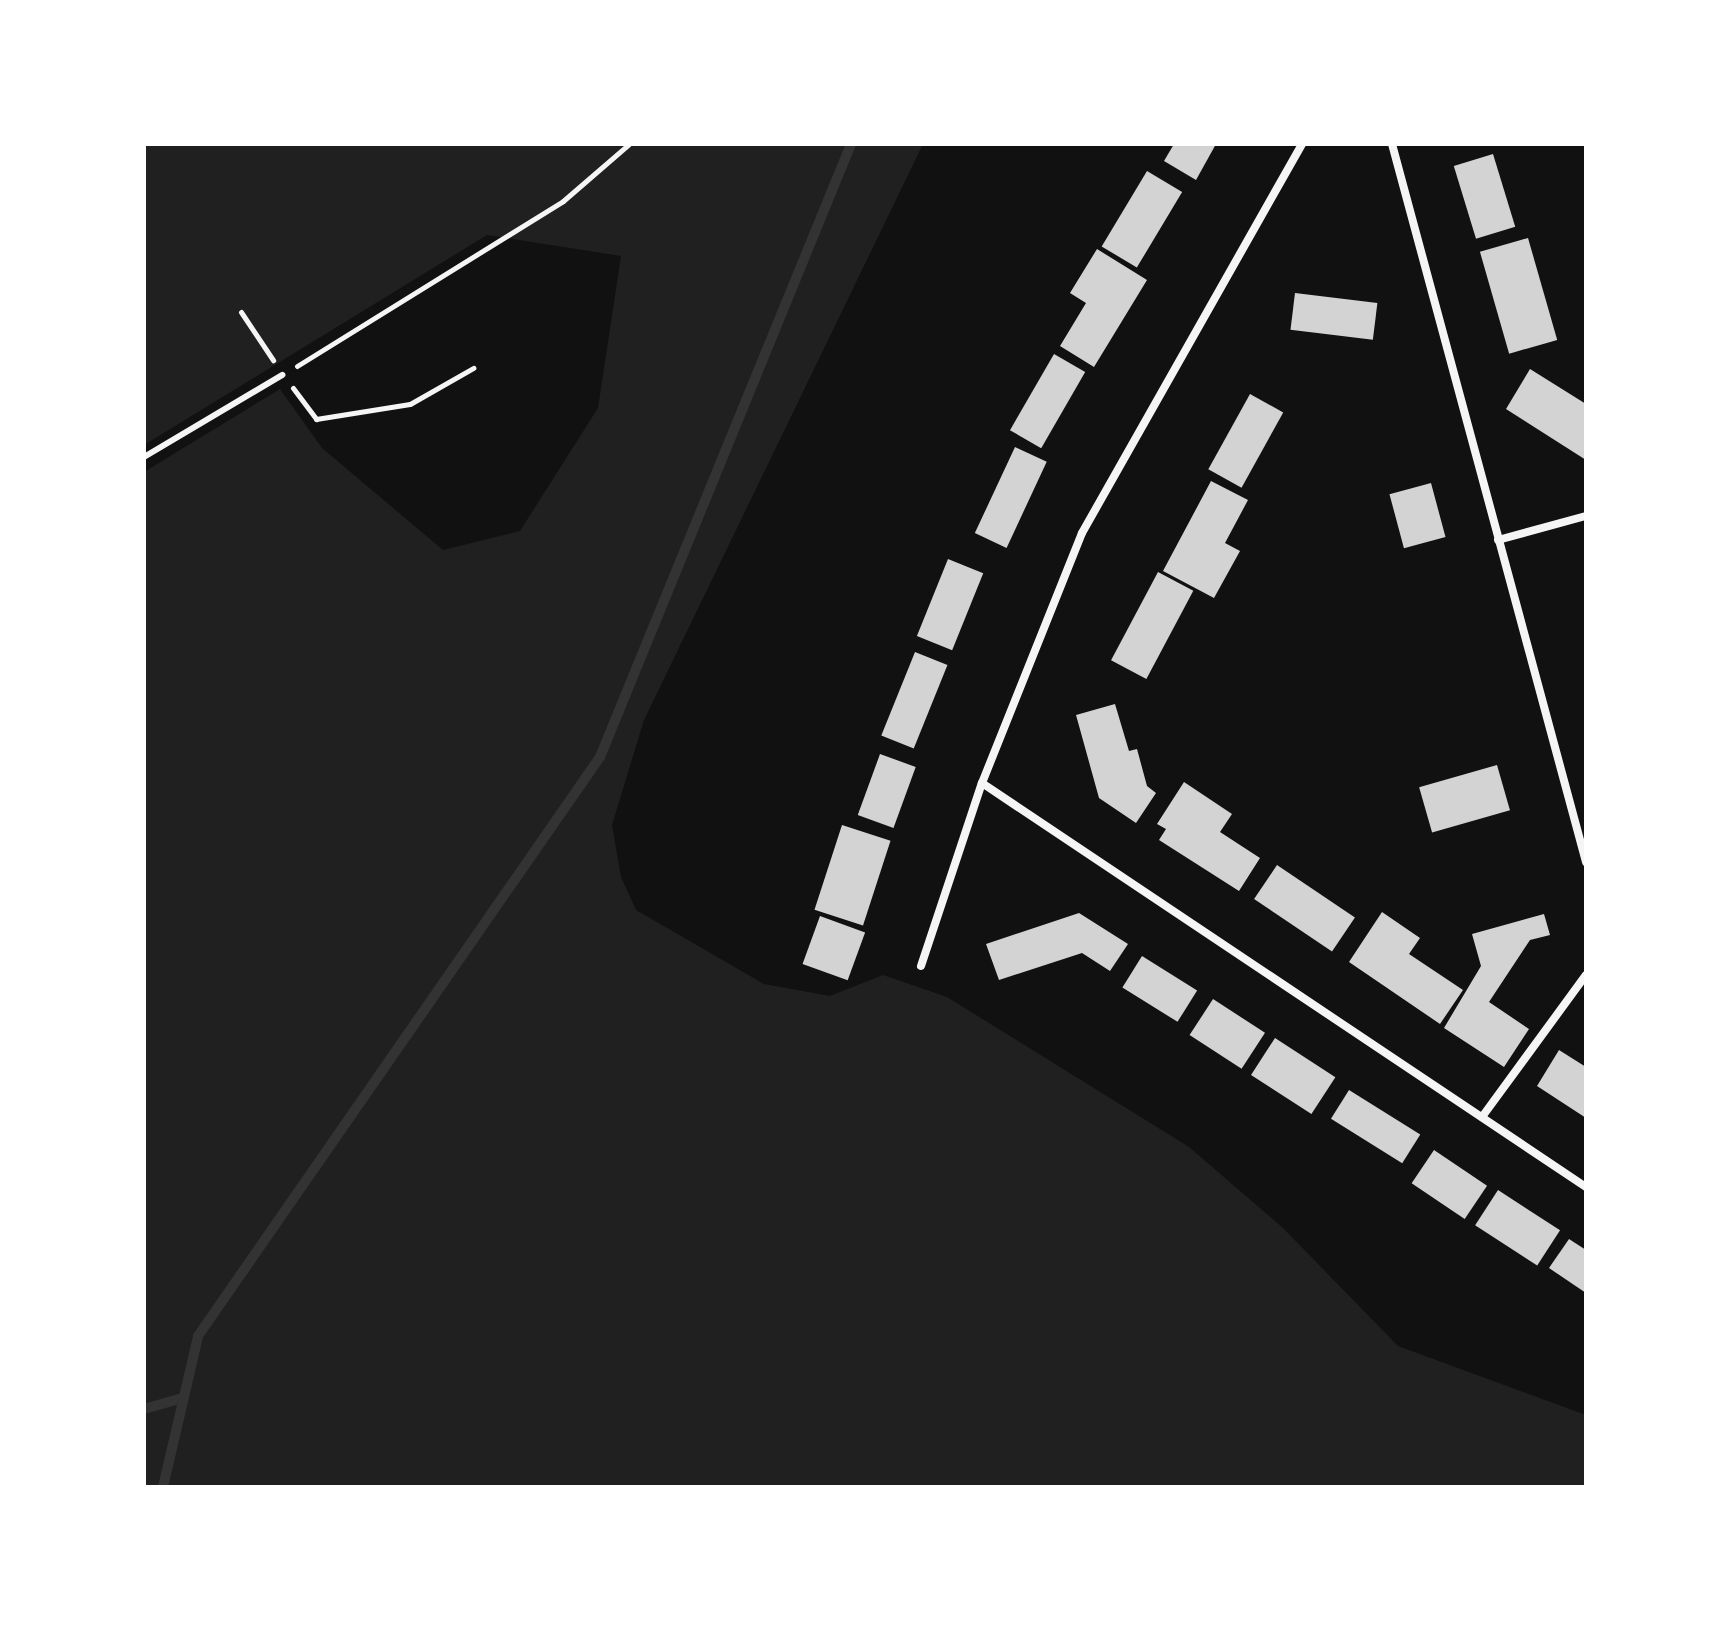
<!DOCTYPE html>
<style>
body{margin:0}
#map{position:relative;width:1730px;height:1631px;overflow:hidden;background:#111;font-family:"Roboto Serif",serif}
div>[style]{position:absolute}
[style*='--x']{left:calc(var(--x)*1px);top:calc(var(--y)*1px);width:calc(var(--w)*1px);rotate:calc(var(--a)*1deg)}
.green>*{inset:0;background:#202020}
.stream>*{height:10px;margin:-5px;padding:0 5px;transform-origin:5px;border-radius:5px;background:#333}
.building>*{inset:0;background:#d3d3d3;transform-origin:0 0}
.path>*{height:5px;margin:-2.5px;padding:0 2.5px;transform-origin:2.5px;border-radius:2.5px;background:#f5f5f5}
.service>*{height:6px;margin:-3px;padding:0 3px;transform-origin:3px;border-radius:3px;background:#f5f5f5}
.minor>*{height:8px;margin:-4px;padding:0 4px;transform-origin:4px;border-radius:4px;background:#f5f5f5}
span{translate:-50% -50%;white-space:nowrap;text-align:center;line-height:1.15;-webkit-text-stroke:8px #fff;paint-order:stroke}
.frame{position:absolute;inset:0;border:146px solid #fff;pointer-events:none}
</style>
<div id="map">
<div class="green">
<i style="clip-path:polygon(144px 144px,923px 144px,644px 720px,612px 825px,621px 877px,636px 910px,764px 984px,830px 996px,883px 975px,947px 997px,1189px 1147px,1282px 1227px,1398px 1346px,1586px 1415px,1586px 1487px,144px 1487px,144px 472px,280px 389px,322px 448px,443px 550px,520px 531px,598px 408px,621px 256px,487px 235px,144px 445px)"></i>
</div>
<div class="stream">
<i style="--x:144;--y:1409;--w:36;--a:-16"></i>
<i style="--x:163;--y:1487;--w:155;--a:-76.9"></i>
<i style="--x:198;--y:1336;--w:705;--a:-55.23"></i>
<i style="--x:600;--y:757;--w:662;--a:-67.73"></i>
</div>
<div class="building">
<i style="clip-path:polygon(1174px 144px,1216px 144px,1196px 180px,1164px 161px)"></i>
<i style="left:1493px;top:154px;width:76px;height:41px;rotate:73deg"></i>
<i style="left:1147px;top:171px;width:41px;height:88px;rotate:31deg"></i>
<i style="left:1528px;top:238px;width:106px;height:50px;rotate:74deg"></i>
<i style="clip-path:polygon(1097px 249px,1147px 280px,1094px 367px,1060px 346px,1086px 303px,1070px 293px)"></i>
<i style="left:1295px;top:293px;width:83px;height:37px;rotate:7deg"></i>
<i style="left:1054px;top:354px;width:36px;height:88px;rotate:30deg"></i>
<i style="clip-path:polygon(1530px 369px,1586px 404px,1586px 460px,1506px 409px)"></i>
<i style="left:1250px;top:394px;width:38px;height:86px;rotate:29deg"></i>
<i style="left:1015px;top:447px;width:35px;height:95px;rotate:25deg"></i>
<i style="clip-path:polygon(1211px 481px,1248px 500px,1225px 543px,1240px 551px,1214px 598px,1163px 571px)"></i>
<i style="left:1431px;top:483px;width:56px;height:43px;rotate:75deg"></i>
<i style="left:948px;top:559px;width:38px;height:83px;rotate:22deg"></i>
<i style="left:1158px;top:572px;width:40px;height:100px;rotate:28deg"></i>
<i style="left:915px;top:652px;width:35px;height:90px;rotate:22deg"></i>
<i style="clip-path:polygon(1115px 704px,1129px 751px,1137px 749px,1147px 786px,1156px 793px,1136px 823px,1099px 798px,1076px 715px)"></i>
<i style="left:880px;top:754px;width:38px;height:65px;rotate:20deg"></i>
<i style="left:1497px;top:765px;width:47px;height:81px;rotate:74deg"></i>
<i style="clip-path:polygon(1184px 782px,1232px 814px,1220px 832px,1260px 858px,1239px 891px,1159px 840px,1166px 829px,1157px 824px)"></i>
<i style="left:842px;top:825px;width:51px;height:89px;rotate:18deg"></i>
<i style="left:1277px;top:865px;width:94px;height:41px;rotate:34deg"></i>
<i style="clip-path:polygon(1382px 912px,1420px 938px,1409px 954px,1463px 990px,1440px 1024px,1349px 962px)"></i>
<i style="clip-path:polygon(1079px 913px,1128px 944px,1110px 971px,1082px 953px,999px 980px,986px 944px)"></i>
<i style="clip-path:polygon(1544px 914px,1550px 935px,1530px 940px,1489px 1002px,1529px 1029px,1504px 1067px,1444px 1028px,1481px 966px,1472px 934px)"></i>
<i style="left:820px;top:916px;width:48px;height:51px;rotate:20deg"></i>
<i style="left:1142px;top:956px;width:65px;height:37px;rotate:32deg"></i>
<i style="left:1213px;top:999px;width:62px;height:43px;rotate:33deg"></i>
<i style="left:1275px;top:1038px;width:72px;height:44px;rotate:33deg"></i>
<i style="clip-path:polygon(1559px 1050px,1586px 1067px,1586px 1118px,1537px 1086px)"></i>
<i style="left:1349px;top:1090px;width:84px;height:34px;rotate:32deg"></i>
<i style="left:1434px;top:1150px;width:64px;height:40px;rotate:34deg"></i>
<i style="left:1498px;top:1190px;width:74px;height:42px;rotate:33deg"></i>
<i style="clip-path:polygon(1569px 1239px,1586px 1250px,1586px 1293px,1549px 1268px)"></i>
</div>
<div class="path">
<i style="--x:241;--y:312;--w:58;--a:56.3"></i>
<i style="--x:297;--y:366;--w:313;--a:-31.8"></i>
<i style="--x:563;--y:201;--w:87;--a:-40.8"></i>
<i style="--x:293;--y:388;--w:39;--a:53"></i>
<i style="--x:316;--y:419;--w:95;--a:-9.1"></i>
<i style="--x:410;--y:404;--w:73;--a:-29.7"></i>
</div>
<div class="service">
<i style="--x:144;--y:457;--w:161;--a:-30.7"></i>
</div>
<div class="minor">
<i style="--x:1392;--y:144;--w:744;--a:74.88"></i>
<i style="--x:1498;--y:540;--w:91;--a:-15.3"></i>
<i style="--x:982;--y:783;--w:727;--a:33.78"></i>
<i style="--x:921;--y:966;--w:193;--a:-71.6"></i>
<i style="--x:982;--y:783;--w:269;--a:-68.2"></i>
<i style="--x:1082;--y:533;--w:447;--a:-60.5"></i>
<i style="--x:1482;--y:1117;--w:176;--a:-53.8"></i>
</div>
<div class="frame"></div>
</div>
